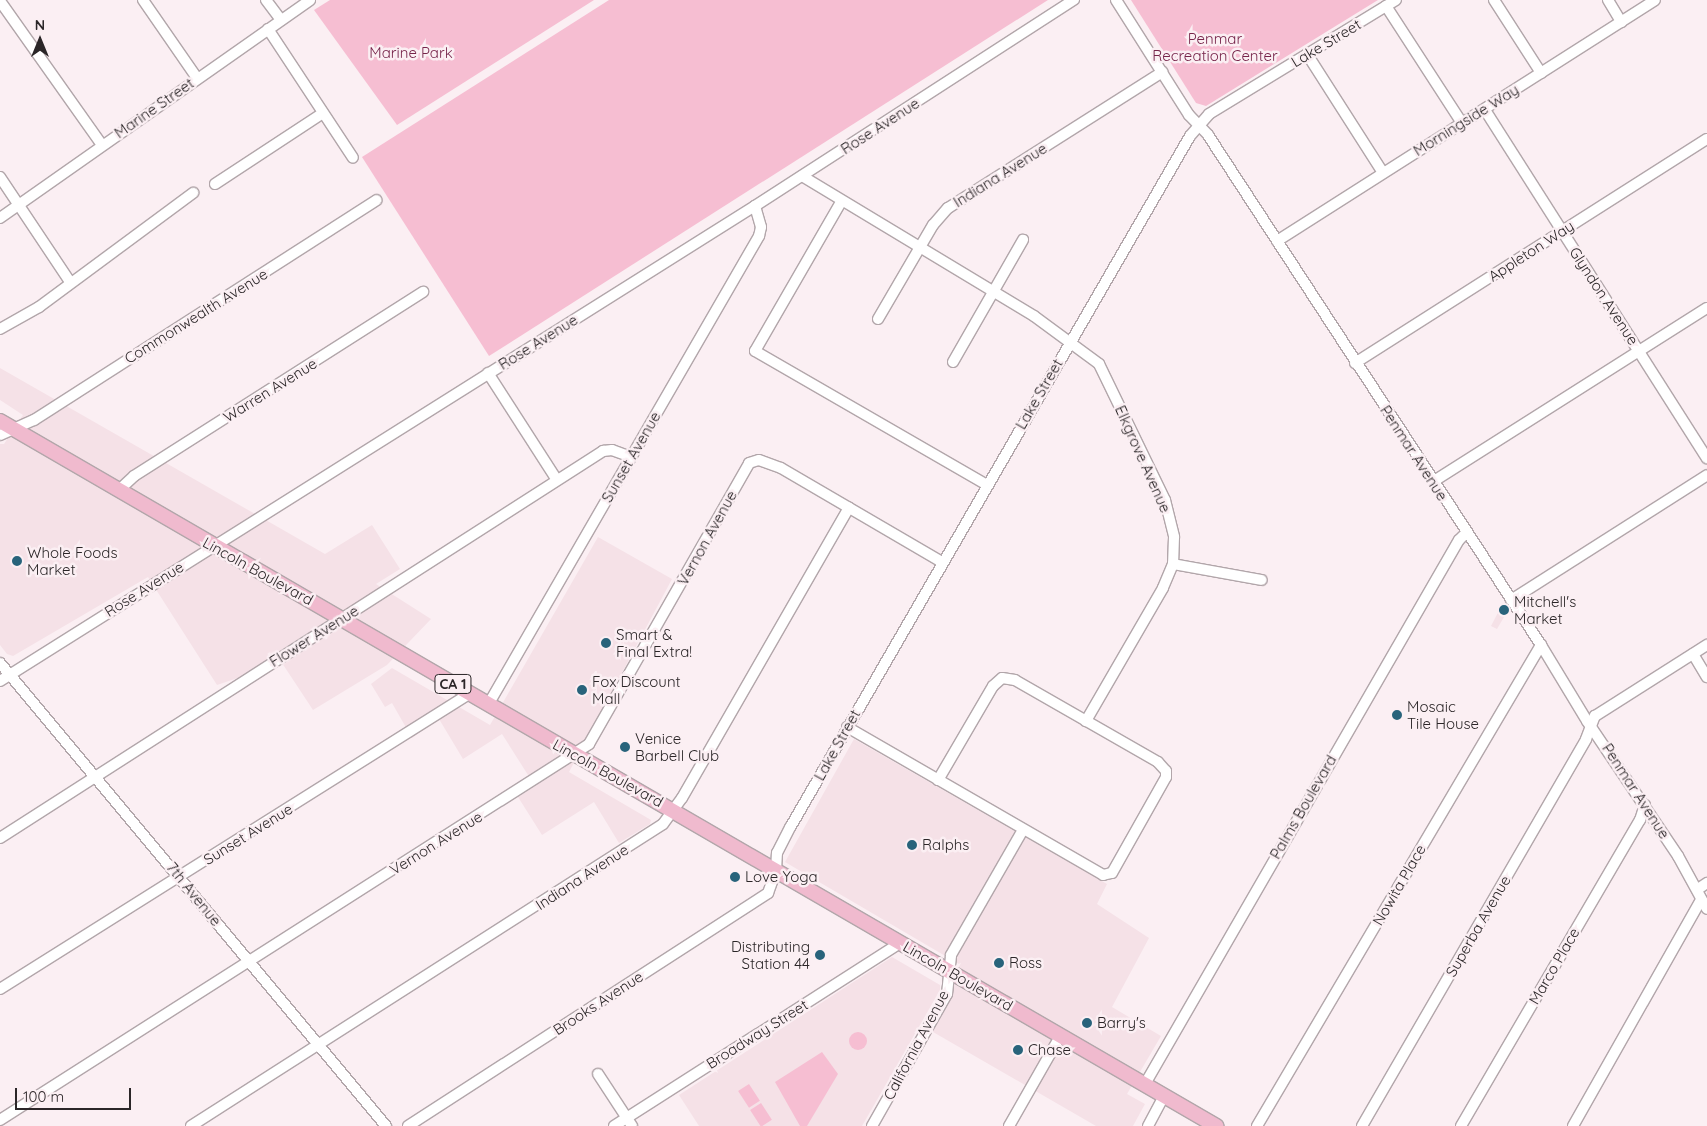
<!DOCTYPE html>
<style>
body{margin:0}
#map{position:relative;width:1707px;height:1126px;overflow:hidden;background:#fbeff3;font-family:Quicksand,sans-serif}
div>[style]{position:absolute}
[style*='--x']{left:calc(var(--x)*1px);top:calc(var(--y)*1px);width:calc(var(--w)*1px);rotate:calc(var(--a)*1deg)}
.built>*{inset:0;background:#f5e1e7}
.green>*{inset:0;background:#f6bed2;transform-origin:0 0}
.round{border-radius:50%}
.roads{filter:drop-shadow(1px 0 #b2a6aa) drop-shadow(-1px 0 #b2a6aa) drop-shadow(0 1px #b2a6aa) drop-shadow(0 -1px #b2a6aa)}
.minor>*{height:10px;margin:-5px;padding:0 5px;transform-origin:5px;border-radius:5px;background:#fff}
.highway>*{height:14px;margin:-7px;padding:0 7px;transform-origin:7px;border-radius:7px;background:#f0bace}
.dots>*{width:14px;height:14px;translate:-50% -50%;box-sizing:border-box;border:2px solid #fbeff3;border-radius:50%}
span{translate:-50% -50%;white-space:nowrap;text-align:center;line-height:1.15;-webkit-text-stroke:5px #fbeff3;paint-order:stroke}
.shield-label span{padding:1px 4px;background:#fbeff3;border:1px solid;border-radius:4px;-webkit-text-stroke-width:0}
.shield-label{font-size:14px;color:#2b2628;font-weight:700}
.park-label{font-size:15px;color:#76244a}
.street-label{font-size:15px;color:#2b2628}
.poi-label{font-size:15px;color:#2b2628}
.left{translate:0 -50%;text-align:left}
.right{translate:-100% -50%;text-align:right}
.north{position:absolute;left:15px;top:15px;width:50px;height:50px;-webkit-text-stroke:4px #fbeff3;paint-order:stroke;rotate:0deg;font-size:14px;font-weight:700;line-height:20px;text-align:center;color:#2b2628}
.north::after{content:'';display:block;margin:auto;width:18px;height:22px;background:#2b2628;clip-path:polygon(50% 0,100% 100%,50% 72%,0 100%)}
.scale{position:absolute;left:15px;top:1088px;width:116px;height:22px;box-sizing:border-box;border:2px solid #2b2628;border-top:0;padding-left:6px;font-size:15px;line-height:18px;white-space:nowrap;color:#2b2628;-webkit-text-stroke:4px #fbeff3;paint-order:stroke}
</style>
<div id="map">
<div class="built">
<i style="clip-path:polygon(0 368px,325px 554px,372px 525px,400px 569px,376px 584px,431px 619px,387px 665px,313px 710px,282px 663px,217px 685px,148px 577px,13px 656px,7px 654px,0 645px,0 444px,4px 444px,23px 415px,0 400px)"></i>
<i style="clip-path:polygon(598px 537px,672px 579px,569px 772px,651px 820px,650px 824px,619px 843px,594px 802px,542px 835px,518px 797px,535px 786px,502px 734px,463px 759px,439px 719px,412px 738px,392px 703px,385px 707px,371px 684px,392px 668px,490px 725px)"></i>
<i style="clip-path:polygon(1503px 603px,1507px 612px,1497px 629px,1491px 626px)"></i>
<i style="clip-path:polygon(854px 739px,1107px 884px,1097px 904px,1149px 938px,1112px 1007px,1161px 1036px,1127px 1094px,1145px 1104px,1133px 1126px,1096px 1126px,933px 1032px,959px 964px,785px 862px)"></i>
<i style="clip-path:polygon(892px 957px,940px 985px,940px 990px,862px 1126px,699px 1126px,679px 1095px)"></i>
</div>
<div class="green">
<i style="clip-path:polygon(330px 0,594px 0,397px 125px,314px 10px)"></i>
<i style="clip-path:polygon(609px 0,1048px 0,489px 356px,362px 157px)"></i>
<i style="clip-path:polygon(1131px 0,1378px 0,1206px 106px,1196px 103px)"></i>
<i class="round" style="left:849px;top:1032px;width:18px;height:18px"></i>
<i style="clip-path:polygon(822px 1052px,838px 1074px,807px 1126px,800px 1126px,775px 1082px)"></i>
<i style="left:749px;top:1084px;width:20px;height:13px;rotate:57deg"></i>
<i style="left:761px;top:1103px;width:20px;height:13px;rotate:57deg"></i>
</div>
<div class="roads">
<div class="minor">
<i style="--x:143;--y:0;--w:95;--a:55.3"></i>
<i style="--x:266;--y:0;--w:25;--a:53"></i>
<i style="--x:1116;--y:0;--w:136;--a:57.6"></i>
<i style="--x:1189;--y:115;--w:28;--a:46"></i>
<i style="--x:1208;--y:135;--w:609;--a:56.86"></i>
<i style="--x:1541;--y:645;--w:89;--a:58.8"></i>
<i style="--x:1587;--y:721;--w:163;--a:56"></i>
<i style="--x:1678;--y:856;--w:60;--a:61.3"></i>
<i style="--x:1494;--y:0;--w:87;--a:57.2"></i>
<i style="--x:1608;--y:0;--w:26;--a:59"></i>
<i style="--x:0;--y:1;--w:176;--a:54.7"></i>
<i style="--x:1386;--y:6;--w:140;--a:57"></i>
<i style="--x:268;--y:29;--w:154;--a:56.6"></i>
<i style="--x:1307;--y:54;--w:141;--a:57.4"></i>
<i style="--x:1485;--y:110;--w:413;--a:57.5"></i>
<i style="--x:802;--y:176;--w:271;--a:31.1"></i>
<i style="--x:1034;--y:316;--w:81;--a:36.4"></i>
<i style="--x:1099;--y:364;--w:151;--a:64.1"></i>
<i style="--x:1165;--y:500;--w:38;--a:76"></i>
<i style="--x:1174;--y:537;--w:27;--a:92"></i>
<i style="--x:1173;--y:564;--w:26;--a:113"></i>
<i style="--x:1163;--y:588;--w:154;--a:120.1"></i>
<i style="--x:0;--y:177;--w:126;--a:56.3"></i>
<i style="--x:215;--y:184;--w:129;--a:-33.3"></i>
<i style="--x:841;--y:202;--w:172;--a:120"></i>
<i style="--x:755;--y:351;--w:268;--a:30"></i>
<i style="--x:0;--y:218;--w:379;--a:-35.1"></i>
<i style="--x:1277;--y:241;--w:448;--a:-32.5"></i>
<i style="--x:878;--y:319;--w:109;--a:-59.7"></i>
<i style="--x:933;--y:225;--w:23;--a:-49"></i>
<i style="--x:948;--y:208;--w:254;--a:-32.4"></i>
<i style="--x:0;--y:329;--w:45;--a:-29.4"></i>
<i style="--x:39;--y:307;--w:192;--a:-36.5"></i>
<i style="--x:953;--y:362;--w:141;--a:-60.2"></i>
<i style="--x:1355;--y:363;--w:417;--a:-32.5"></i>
<i style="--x:488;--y:373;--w:127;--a:57.2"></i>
<i style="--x:0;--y:435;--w:37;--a:-24"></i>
<i style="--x:34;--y:420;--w:407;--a:-32.7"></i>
<i style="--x:1434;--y:481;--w:323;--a:-32.4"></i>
<i style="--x:118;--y:491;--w:22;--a:-43"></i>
<i style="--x:134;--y:476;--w:343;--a:-32.5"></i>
<i style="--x:1173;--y:564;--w:90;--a:10.2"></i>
<i style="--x:1511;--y:600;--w:232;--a:-32.5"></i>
<i style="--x:1693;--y:654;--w:27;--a:59"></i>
<i style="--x:0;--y:663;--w:603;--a:50.18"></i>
<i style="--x:0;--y:681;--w:892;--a:-32.18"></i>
<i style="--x:755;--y:206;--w:380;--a:-32.9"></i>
<i style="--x:488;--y:705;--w:542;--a:-59.98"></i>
<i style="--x:759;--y:236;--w:9;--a:-77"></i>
<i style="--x:761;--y:227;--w:22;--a:-106"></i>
<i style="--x:847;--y:727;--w:296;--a:30"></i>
<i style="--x:1103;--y:875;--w:9;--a:-13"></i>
<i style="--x:1112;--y:873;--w:110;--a:-60.6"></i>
<i style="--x:1166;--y:777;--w:6;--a:-90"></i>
<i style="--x:1166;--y:771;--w:12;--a:-132"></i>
<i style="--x:1158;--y:762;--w:165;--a:-150.2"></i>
<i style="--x:1015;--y:680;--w:13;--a:-171"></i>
<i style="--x:1002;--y:678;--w:12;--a:138"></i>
<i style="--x:993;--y:686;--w:109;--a:120.3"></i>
<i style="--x:0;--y:838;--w:717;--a:-32.69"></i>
<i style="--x:603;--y:451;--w:9;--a:-6"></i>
<i style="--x:612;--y:450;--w:20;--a:20"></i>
<i style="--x:1698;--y:889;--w:11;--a:-34"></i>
<i style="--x:0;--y:989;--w:554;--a:-32.17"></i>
<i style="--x:598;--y:1074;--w:62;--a:56.8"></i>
<i style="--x:1145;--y:1084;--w:628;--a:-60.01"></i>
<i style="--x:1459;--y:540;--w:10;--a:-45"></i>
<i style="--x:0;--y:1120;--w:699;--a:-32.55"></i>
<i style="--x:589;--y:744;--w:323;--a:-60.3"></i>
<i style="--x:749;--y:463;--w:10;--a:-17"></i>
<i style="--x:759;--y:460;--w:23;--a:20"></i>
<i style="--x:781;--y:468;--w:186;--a:30.3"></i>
<i style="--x:191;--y:1126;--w:560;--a:-32.61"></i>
<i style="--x:663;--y:824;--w:32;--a:-54"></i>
<i style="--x:682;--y:798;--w:335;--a:-60.1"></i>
<i style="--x:408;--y:1126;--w:429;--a:-32.9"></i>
<i style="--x:768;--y:893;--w:23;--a:-70"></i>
<i style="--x:776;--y:871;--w:18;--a:-87"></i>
<i style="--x:777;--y:853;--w:30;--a:-63"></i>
<i style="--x:791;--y:826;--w:797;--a:-59.96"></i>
<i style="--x:1190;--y:136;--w:29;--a:-49"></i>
<i style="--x:1209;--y:114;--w:219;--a:-31.4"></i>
<i style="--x:614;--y:1126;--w:340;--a:-32.6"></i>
<i style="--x:872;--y:1126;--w:152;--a:-60.4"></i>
<i style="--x:947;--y:994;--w:39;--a:-84"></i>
<i style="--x:951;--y:955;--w:144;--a:-60.1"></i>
<i style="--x:1009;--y:1126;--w:105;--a:-60.3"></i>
<i style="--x:1148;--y:1126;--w:34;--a:-62"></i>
<i style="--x:1257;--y:1126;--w:559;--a:-59.44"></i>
<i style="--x:1362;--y:1126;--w:447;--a:-59.9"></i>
<i style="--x:1586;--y:739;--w:25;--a:-69"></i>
<i style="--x:1595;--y:716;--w:133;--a:-32.4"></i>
<i style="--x:1461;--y:1126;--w:355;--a:-59.7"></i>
<i style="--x:1640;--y:820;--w:16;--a:-72"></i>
<i style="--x:1573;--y:1126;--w:260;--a:-60.5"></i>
</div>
<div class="highway">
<i style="--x:0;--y:421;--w:1406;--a:30.1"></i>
</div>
</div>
<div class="dots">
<i style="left:17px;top:561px;background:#28637b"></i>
<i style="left:1504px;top:610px;background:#28637b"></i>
<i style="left:606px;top:643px;background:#28637b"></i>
<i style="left:582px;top:690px;background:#28637b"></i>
<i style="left:1397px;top:715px;background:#28637b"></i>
<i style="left:625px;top:747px;background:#28637b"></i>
<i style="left:912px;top:845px;background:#28637b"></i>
<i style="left:735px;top:877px;background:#28637b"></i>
<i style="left:820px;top:955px;background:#28637b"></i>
<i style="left:999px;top:963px;background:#28637b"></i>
<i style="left:1087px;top:1023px;background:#28637b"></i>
<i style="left:1018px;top:1050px;background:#28637b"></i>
</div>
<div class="shield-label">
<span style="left:453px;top:684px">CA 1</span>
</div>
<div class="park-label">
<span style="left:1215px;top:47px">Penmar<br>Recreation Center</span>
<span style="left:411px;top:53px">Marine Park</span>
</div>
<div class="street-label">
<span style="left:1326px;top:43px;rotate:-31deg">Lake Street</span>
<span style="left:154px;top:108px;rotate:-35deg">Marine Street</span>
<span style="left:1466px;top:120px;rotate:-32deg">Morningside Way</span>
<span style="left:880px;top:126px;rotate:-33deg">Rose Avenue</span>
<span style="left:1000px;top:175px;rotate:-32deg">Indiana Avenue</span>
<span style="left:1531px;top:251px;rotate:-33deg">Appleton Way</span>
<span style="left:1604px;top:296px;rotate:57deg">Glyndon Avenue</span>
<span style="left:196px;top:316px;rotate:-32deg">Commonwealth Avenue</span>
<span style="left:538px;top:342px;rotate:-32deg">Rose Avenue</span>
<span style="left:270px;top:390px;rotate:-32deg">Warren Avenue</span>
<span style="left:1039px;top:394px;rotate:-60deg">Lake Street</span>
<span style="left:1414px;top:453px;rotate:57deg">Penmar Avenue</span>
<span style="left:631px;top:457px;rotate:-60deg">Sunset Avenue</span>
<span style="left:1143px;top:459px;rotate:66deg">Elkgrove Avenue</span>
<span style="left:707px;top:538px;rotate:-61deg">Vernon Avenue</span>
<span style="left:258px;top:571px;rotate:29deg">Lincoln Boulevard</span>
<span style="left:144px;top:589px;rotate:-32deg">Rose Avenue</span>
<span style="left:314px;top:636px;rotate:-32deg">Flower Avenue</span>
<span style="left:837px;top:745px;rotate:-61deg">Lake Street</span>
<span style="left:608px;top:773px;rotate:29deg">Lincoln Boulevard</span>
<span style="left:1636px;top:791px;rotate:57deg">Penmar Avenue</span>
<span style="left:1303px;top:807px;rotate:-60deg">Palms Boulevard</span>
<span style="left:248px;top:834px;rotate:-32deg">Sunset Avenue</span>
<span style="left:436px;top:843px;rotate:-32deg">Vernon Avenue</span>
<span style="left:582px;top:877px;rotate:-33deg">Indiana Avenue</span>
<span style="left:1399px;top:885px;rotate:-60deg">Nowita Place</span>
<span style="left:194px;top:894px;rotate:51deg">7th Avenue</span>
<span style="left:1478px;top:926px;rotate:-60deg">Superba Avenue</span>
<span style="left:1554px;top:966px;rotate:-60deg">Marco Place</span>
<span style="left:958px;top:976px;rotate:30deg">Lincoln Boulevard</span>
<span style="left:598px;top:1003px;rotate:-33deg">Brooks Avenue</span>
<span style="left:757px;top:1034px;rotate:-32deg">Broadway Street</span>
<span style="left:916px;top:1045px;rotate:-62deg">California Avenue</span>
</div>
<div class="poi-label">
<span class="left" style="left:27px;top:561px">Whole Foods<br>Market</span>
<span class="left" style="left:1514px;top:610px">Mitchell's<br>Market</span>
<span class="left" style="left:616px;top:643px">Smart &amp;<br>Final Extra!</span>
<span class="left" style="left:592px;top:690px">Fox Discount<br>Mall</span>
<span class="left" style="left:1407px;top:715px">Mosaic<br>Tile House</span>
<span class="left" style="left:635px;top:747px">Venice<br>Barbell Club</span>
<span class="left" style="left:922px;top:845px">Ralphs</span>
<span class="left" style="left:745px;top:877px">Love Yoga</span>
<span class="right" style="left:810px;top:955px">Distributing<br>Station 44</span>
<span class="left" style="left:1009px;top:963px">Ross</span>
<span class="left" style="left:1097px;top:1023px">Barry's</span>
<span class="left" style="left:1028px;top:1050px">Chase</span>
</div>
<div class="north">N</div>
<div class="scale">100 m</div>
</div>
